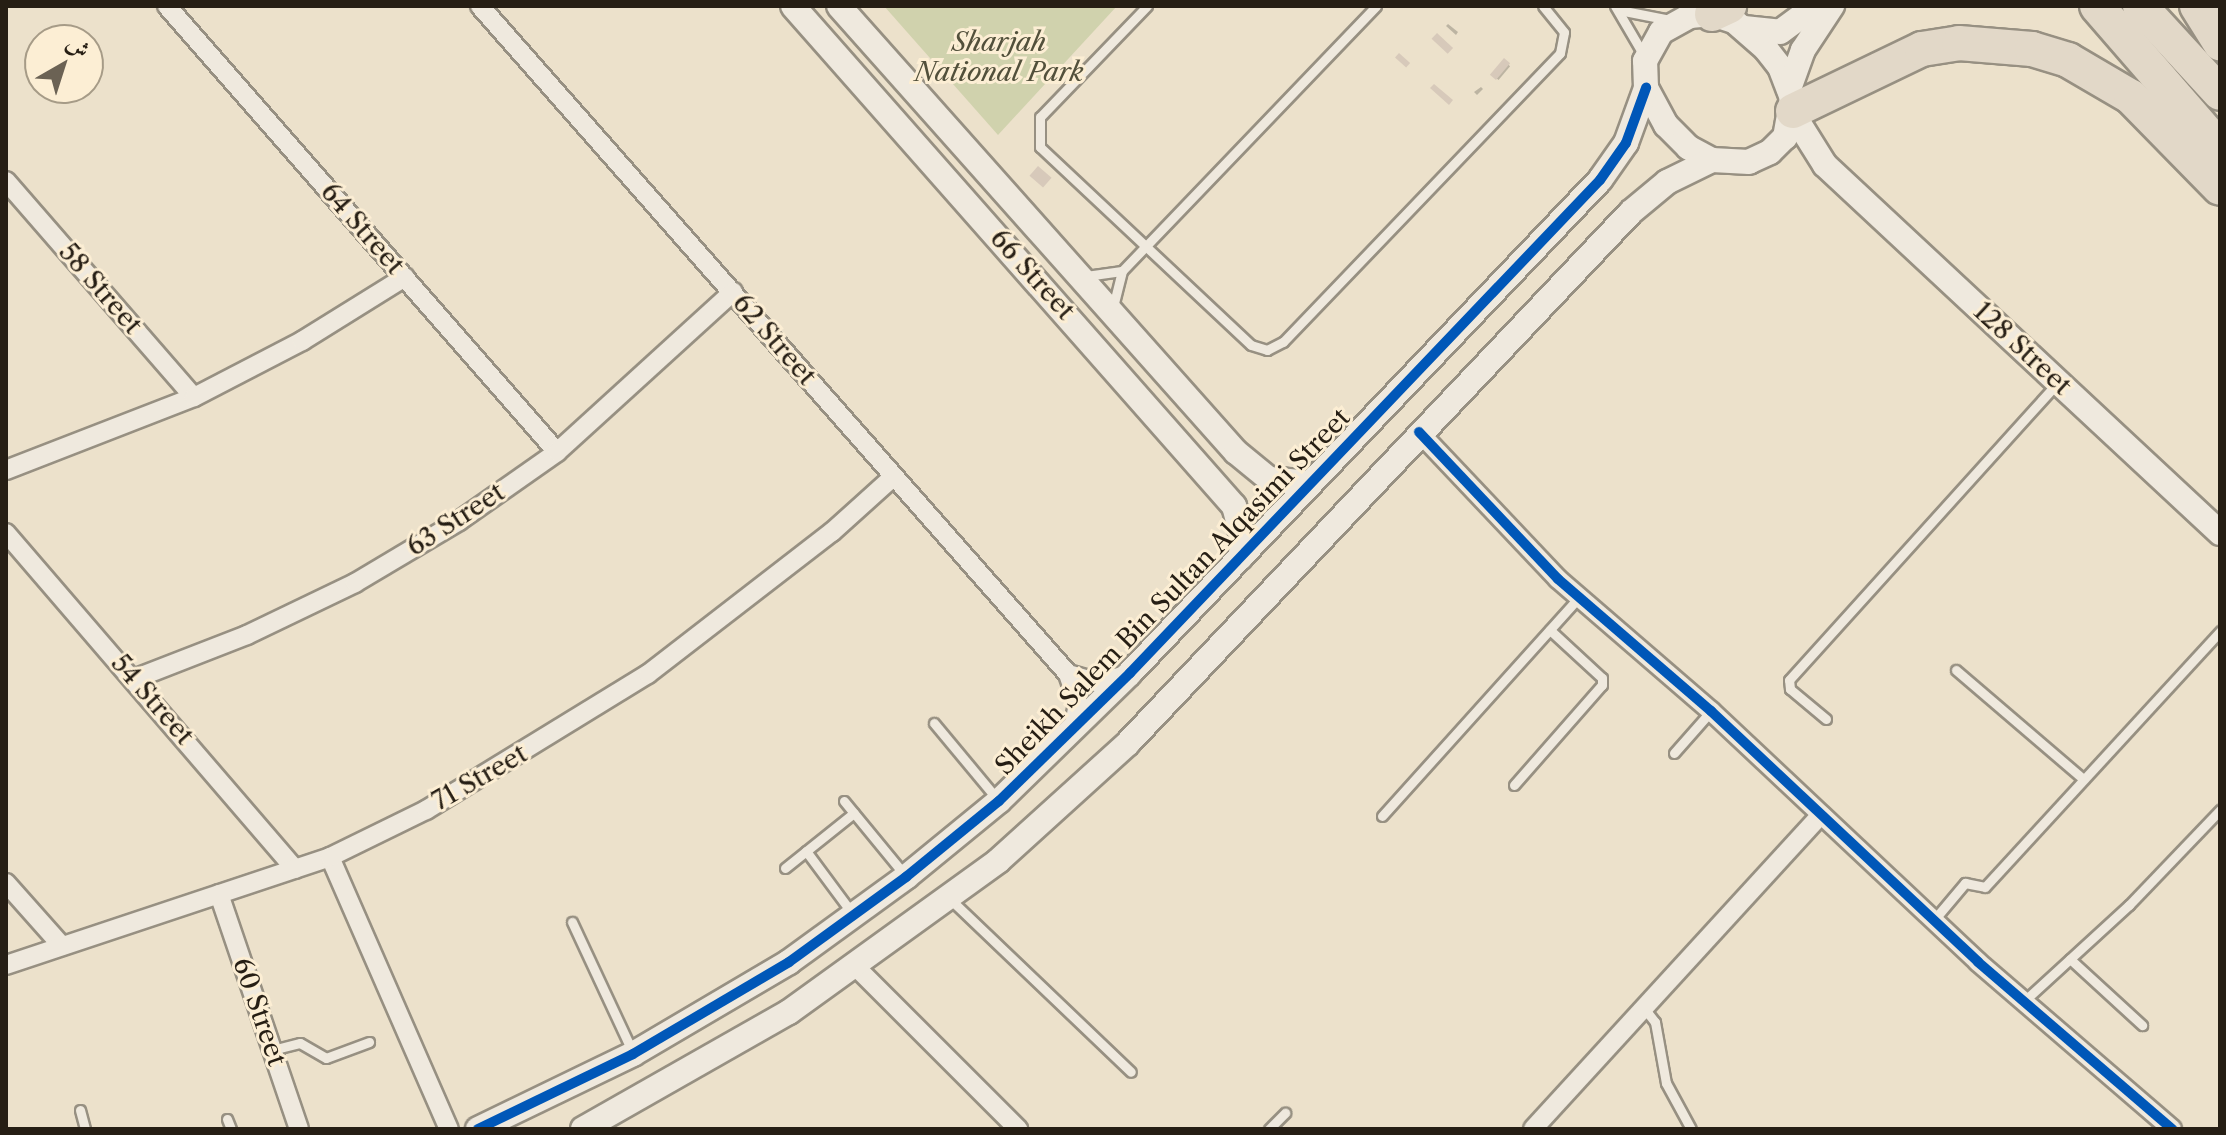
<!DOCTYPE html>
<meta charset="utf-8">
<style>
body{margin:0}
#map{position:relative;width:2226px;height:1135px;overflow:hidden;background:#ece1cb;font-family:"Libre Caslon Text",Amiri,serif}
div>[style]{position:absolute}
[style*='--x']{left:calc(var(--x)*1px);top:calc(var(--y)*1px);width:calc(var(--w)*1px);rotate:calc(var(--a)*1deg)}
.green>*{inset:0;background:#d0d2ad}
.shadow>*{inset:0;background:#0003;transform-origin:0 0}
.building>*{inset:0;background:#d7c9ba;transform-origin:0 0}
.roads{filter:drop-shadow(2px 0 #979082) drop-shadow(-2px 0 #979082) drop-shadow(0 2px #979082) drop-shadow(0 -2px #979082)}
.service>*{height:9px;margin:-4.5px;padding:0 4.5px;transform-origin:4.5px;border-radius:4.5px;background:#efe9de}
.minor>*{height:18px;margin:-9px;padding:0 9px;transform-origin:9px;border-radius:9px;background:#efe9de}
.tertiary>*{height:24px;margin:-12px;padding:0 12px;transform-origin:12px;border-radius:12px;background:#efe9de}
.motorway>*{height:34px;margin:-17px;padding:0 17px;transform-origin:17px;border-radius:17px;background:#e2d8c8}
.cycleway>*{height:10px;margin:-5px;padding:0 5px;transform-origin:5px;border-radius:5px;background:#0057b8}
span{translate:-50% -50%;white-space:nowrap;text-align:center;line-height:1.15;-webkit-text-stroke:6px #fceed4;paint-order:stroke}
.park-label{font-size:26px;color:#52503b;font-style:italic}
.street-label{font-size:26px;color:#261e14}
.frame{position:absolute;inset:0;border:8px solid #261e14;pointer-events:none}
.north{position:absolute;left:24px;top:24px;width:80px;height:80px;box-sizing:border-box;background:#fceed4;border:2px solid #a69b87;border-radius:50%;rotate:39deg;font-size:22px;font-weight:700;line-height:32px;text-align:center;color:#261e14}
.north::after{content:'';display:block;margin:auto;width:28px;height:36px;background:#6b6254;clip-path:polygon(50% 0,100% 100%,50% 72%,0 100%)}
</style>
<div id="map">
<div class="green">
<i style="clip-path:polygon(884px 6px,1117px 6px,998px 135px)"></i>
</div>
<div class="shadow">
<i style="clip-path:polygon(1448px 24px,1458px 32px,1456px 35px,1446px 26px)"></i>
<i style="left:1504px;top:61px;width:8px;height:18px;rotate:40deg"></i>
<i style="clip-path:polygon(1481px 87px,1483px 89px,1477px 95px,1474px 92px)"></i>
</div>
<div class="building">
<i style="left:1437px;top:33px;width:22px;height:8px;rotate:43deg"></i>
<i style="left:1399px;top:53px;width:15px;height:6px;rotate:42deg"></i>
<i style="left:1504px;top:58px;width:8px;height:22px;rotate:40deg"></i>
<i style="clip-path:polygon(1434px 84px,1453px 100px,1449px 105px,1430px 88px)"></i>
<i style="left:1038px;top:166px;width:18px;height:13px;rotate:41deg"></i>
</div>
<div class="roads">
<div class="service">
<i style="--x:1147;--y:6;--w:154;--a:133.9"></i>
<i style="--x:1040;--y:117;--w:30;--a:90"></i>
<i style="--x:1040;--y:147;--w:289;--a:43.2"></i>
<i style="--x:1251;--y:345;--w:17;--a:17"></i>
<i style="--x:1267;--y:350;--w:18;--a:-27"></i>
<i style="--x:1283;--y:342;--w:400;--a:-46.2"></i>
<i style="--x:1560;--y:53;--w:21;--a:-79"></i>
<i style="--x:1564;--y:32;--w:33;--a:-129"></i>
<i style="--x:1615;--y:6;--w:56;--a:59.7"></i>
<i style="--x:1619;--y:10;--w:52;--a:11.1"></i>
<i style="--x:1086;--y:276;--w:36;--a:-8"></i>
<i style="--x:1113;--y:307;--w:37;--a:-76"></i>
<i style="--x:1122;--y:271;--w:367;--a:-46.2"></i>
<i style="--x:1956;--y:670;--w:166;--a:40.6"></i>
<i style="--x:1826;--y:719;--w:47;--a:-140.2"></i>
<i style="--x:1790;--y:689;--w:9;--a:-96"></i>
<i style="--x:1789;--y:680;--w:400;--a:-47.9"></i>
<i style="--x:934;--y:723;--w:100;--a:50.3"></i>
<i style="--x:1674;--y:753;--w:56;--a:-48.6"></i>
<i style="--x:1514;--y:785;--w:133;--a:-48.7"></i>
<i style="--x:1602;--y:685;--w:7;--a:-90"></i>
<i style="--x:1602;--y:678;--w:71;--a:-137.3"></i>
<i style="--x:844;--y:801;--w:94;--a:50.6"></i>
<i style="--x:1382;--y:816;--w:293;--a:-48"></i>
<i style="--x:806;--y:851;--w:77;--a:53.4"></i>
<i style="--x:785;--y:868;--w:88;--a:-38.6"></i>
<i style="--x:950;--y:899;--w:250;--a:43.7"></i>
<i style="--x:1933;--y:921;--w:50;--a:-49.9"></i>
<i style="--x:1965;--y:883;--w:20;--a:11"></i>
<i style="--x:1985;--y:887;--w:348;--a:-47.4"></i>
<i style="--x:572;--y:922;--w:145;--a:65"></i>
<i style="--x:2070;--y:959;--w:98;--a:42.5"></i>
<i style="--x:2023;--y:1002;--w:144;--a:-42.5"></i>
<i style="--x:2129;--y:905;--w:132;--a:-46.2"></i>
<i style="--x:1644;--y:1008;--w:18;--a:52"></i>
<i style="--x:1655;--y:1022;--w:62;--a:79.8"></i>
<i style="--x:1666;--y:1083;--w:52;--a:61.5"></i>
<i style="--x:272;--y:1050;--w:29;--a:-14"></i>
<i style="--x:300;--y:1043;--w:30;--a:30"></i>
<i style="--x:326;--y:1058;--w:46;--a:-20.4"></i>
<i style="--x:80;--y:1110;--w:20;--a:75"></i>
<i style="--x:227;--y:1119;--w:11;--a:68"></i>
<i style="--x:1269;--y:1129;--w:23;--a:-45"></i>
</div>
<div class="minor">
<i style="--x:167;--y:6;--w:592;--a:48.83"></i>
<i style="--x:480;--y:6;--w:890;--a:48.64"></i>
<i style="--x:1068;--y:674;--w:31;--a:71"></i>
<i style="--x:1078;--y:703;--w:27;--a:100"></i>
<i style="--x:6;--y:181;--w:286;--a:49"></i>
<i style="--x:1419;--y:432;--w:202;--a:46.6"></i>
<i style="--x:1558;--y:579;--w:202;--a:40.8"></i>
<i style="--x:1711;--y:711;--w:366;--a:43.2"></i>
<i style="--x:1978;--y:962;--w:256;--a:40.7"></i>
<i style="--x:6;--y:470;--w:202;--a:-21.2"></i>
<i style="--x:194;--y:397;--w:122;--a:-27.4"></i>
<i style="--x:302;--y:341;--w:121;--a:-31.9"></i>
<i style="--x:6;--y:533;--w:443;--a:49.3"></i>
<i style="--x:1068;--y:674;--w:32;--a:16"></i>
<i style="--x:1099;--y:683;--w:28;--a:-17"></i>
<i style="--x:134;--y:679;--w:121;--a:-21.3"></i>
<i style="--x:247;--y:635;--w:120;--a:-25.7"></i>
<i style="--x:355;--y:583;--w:121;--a:-30.8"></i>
<i style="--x:459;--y:521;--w:120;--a:-35.1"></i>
<i style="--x:557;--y:452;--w:238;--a:-42.3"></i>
<i style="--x:330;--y:857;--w:297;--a:66.4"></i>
<i style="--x:6;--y:883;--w:84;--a:48.4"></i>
<i style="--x:219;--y:894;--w:248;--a:71.2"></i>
<i style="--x:6;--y:965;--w:342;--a:-18.4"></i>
<i style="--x:330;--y:857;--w:107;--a:-26.1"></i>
<i style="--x:426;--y:810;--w:260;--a:-31.5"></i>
<i style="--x:648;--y:674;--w:232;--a:-37.7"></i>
<i style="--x:832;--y:532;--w:81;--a:-42"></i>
<i style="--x:857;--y:968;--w:228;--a:45"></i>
<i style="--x:1533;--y:1129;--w:426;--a:-47.5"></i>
</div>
<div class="tertiary">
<i style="--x:793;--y:6;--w:667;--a:48.59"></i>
<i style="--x:1234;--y:506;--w:35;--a:75"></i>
<i style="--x:1243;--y:540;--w:18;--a:99"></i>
<i style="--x:839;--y:6;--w:597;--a:48.33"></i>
<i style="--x:1236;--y:452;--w:43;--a:39.3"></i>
<i style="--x:1269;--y:479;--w:40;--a:5.7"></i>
<i style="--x:1712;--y:14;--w:23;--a:18"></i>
<i style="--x:1734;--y:21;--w:43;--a:41.2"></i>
<i style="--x:1766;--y:49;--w:23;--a:52"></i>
<i style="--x:1780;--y:67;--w:33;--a:69"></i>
<i style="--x:1792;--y:98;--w:40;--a:100"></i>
<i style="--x:1785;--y:137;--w:21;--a:135"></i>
<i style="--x:1770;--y:152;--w:23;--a:155"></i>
<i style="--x:1749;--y:162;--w:37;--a:-177"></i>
<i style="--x:1712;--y:160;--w:27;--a:-152"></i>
<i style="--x:1688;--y:147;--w:31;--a:-135"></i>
<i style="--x:1666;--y:125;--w:42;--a:-118.4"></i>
<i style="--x:1646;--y:88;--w:27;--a:-92"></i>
<i style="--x:1645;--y:61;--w:33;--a:-61"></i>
<i style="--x:1661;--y:32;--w:33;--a:-29"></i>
<i style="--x:1690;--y:16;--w:22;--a:-5"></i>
<i style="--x:1744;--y:28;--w:36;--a:6"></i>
<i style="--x:1780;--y:32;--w:44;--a:-36.6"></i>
<i style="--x:1789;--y:89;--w:41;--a:-70.3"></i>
<i style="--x:1803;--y:50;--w:53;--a:-56.6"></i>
<i style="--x:1793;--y:114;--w:60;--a:57.9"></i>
<i style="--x:1825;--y:165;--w:540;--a:42.97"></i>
<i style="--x:478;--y:1129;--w:172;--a:-25.8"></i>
<i style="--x:633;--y:1054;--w:181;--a:-30.5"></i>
<i style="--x:789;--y:962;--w:145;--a:-36"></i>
<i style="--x:906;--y:877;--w:120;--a:-39.3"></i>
<i style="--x:999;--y:801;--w:183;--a:-44.3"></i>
<i style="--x:1130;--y:673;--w:681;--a:-46.37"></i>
<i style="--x:1600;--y:180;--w:45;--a:-54.9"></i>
<i style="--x:1626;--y:143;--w:59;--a:-70"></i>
<i style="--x:583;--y:1129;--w:237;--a:-29.6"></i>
<i style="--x:789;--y:1012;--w:258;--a:-35.8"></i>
<i style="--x:998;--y:861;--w:176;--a:-42.2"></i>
<i style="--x:1128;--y:743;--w:731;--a:-46.55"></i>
<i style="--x:1631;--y:212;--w:47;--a:-39.8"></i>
<i style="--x:1667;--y:182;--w:50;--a:-26.1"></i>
</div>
<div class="motorway">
<i style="--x:2097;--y:6;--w:188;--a:49.1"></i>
<i style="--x:2140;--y:6;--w:118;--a:47.4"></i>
<i style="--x:2197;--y:6;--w:44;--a:58.1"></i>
<i style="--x:1712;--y:14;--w:19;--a:-25"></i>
<i style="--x:1793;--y:111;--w:143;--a:-25.7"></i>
<i style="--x:1922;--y:49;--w:37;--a:-9"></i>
<i style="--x:1959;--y:43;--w:73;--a:4.7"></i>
<i style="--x:2032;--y:49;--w:38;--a:17"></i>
<i style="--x:2068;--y:60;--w:73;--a:30.4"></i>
<i style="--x:2131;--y:97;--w:127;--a:45.6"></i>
</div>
</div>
<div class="cycleway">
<i style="--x:1419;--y:432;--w:202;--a:46.6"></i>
<i style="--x:1558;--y:579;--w:202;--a:40.8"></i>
<i style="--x:1711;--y:711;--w:366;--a:43.2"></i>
<i style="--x:1978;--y:962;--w:256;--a:40.7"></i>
<i style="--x:478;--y:1129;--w:172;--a:-25.8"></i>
<i style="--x:633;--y:1054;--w:181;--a:-30.5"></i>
<i style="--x:789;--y:962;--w:145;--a:-36"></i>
<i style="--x:906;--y:877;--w:120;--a:-39.3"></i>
<i style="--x:999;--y:801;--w:183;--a:-44.3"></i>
<i style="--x:1130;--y:673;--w:681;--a:-46.37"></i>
<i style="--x:1600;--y:180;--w:45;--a:-54.9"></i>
<i style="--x:1626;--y:143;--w:59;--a:-70"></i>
</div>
<div class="park-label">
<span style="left:999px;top:58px">Sharjah<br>National Park</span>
</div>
<div class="street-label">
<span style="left:362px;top:229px;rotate:49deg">64 Street</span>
<span style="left:1032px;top:275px;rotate:48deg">66 Street</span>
<span style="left:100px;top:289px;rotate:49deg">58 Street</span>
<span style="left:774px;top:340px;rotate:49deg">62 Street</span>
<span style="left:2022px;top:349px;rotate:43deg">128 Street</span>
<span style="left:456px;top:520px;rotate:-33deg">63 Street</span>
<span style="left:1173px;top:592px;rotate:-46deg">Sheikh Salem Bin Sultan Alqasimi Street</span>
<span style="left:152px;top:700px;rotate:49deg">54 Street</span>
<span style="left:480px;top:778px;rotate:-30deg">71 Street</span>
<span style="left:259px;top:1012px;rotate:71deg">60 Street</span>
</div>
<div class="frame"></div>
<div class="north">ش</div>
</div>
